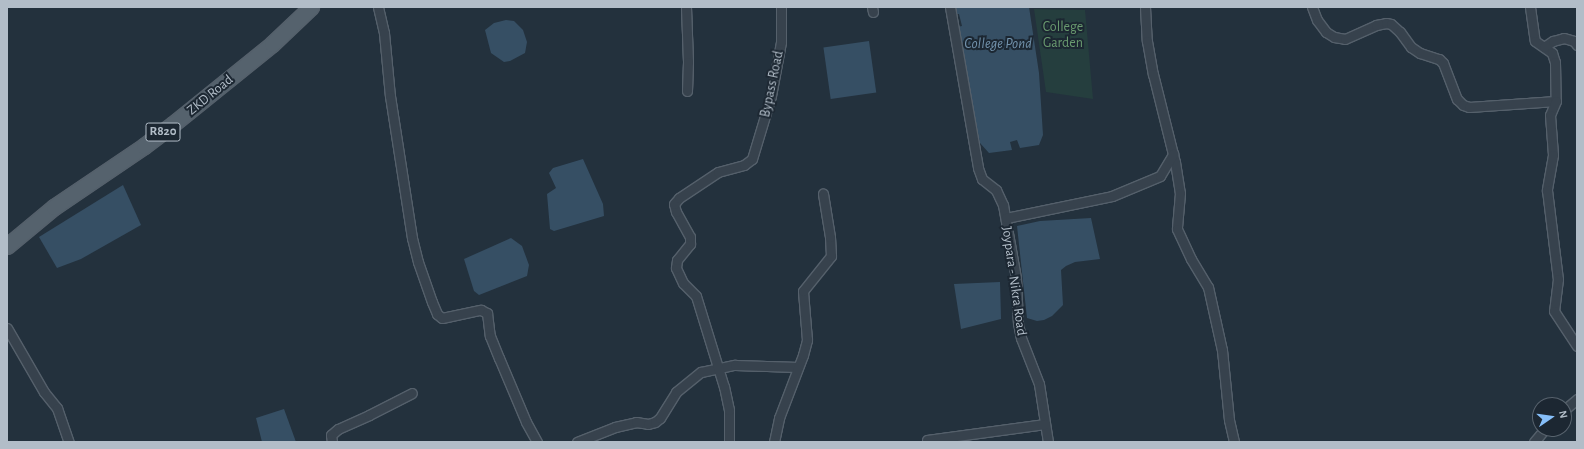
<!DOCTYPE html>
<style>
body{margin:0}
#map{position:relative;width:1584px;height:449px;overflow:hidden;background:#23313d;font-family:"Alegreya Sans",sans-serif}
div>[style]{position:absolute}
[style*='--x']{left:calc(var(--x)*1px);top:calc(var(--y)*1px);width:calc(var(--w)*1px);rotate:calc(var(--a)*1deg)}
.green>*{inset:0;background:#253e3e}
.water>*{inset:0;background:#364f64;transform-origin:0 0}
.roads{filter:drop-shadow(1px 0 #55606b) drop-shadow(-1px 0 #55606b) drop-shadow(0 1px #55606b) drop-shadow(0 -1px #55606b)}
.street>*{height:9px;margin:-4.5px;padding:0 4.5px;transform-origin:4.5px;border-radius:4.5px;background:#37424d}
.primary>*{height:15px;margin:-7.5px;padding:0 7.5px;transform-origin:7.5px;border-radius:7.5px;background:#55626d}
span{translate:-50% -50%;white-space:nowrap;text-align:center;line-height:1.15;-webkit-text-stroke:4px #1c2732;paint-order:stroke}
.shield-label span{padding:1px 3px;background:#1c2732;border:1px solid;border-radius:3px;-webkit-text-stroke-width:0}
.shield-label{font-size:13px;color:#b2bdc8;font-weight:700}
.park-label{font-size:14px;color:#699a6f}
.street-label{font-size:14px;color:#b2bdc8}
.water-label{font-size:15px;color:#7292ac;font-style:italic}
.frame{position:absolute;inset:0;border:8px solid #b2bdc8;pointer-events:none}
.north{position:absolute;left:1532px;top:397px;width:40px;height:40px;box-sizing:border-box;background:#1c2732;border:1px solid #58636e;border-radius:50%;rotate:77deg;font-size:11px;font-weight:700;line-height:16px;text-align:center;color:#b2bdc8}
.north::after{content:'';display:block;margin:auto;width:14px;height:18px;background:#86bffa;clip-path:polygon(50% 0,100% 100%,50% 72%,0 100%)}
</style>
<div id="map">
<div class="green">
<i style="clip-path:polygon(1034px 9px,1085px 10px,1093px 99px,1046px 92px)"></i>
</div>
<div class="water">
<i style="clip-path:polygon(954px 7px,1029px 7px,1039px 73px,1043px 135px,1039px 145px,1020px 148px,1017px 140px,1010px 142px,1012px 150px,989px 153px,980px 143px,957px 27px,962px 26px,959px 14px,955px 14px)"></i>
<i style="clip-path:polygon(506px 20px,514px 21px,523px 30px,527px 42px,525px 53px,510px 61px,504px 62px,491px 53px,485px 30px,494px 23px)"></i>
<i style="left:869px;top:41px;width:52px;height:46px;rotate:82deg"></i>
<i style="clip-path:polygon(583px 159px,603px 204px,604px 216px,554px 231px,550px 229px,547px 194px,556px 188px,549px 173px,553px 168px)"></i>
<i style="clip-path:polygon(123px 185px,141px 225px,81px 259px,57px 268px,39px 237px)"></i>
<i style="clip-path:polygon(1091px 218px,1100px 259px,1075px 262px,1066px 266px,1061px 270px,1063px 305px,1052px 316px,1044px 320px,1037px 321px,1027px 318px,1017px 226px,1040px 221px)"></i>
<i style="clip-path:polygon(511px 238px,522px 246px,529px 265px,527px 276px,479px 295px,474px 291px,464px 259px)"></i>
<i style="clip-path:polygon(1000px 282px,1001px 319px,961px 329px,954px 284px)"></i>
<i style="clip-path:polygon(284px 409px,296px 442px,262px 442px,256px 418px)"></i>
</div>
<div class="roads">
<div class="street">
<i style="--x:378;--y:7;--w:27;--a:77"></i>
<i style="--x:384;--y:33;--w:63;--a:84.6"></i>
<i style="--x:390;--y:96;--w:144;--a:81.2"></i>
<i style="--x:412;--y:238;--w:25;--a:76"></i>
<i style="--x:418;--y:262;--w:42;--a:70.7"></i>
<i style="--x:432;--y:302;--w:13;--a:67"></i>
<i style="--x:437;--y:314;--w:6;--a:39"></i>
<i style="--x:442;--y:318;--w:40;--a:-12"></i>
<i style="--x:481;--y:310;--w:7;--a:27"></i>
<i style="--x:487;--y:313;--w:23;--a:83"></i>
<i style="--x:490;--y:336;--w:24;--a:68"></i>
<i style="--x:499;--y:358;--w:69;--a:67.1"></i>
<i style="--x:526;--y:422;--w:23;--a:61"></i>
<i style="--x:686;--y:7;--w:55;--a:87.9"></i>
<i style="--x:688;--y:62;--w:29;--a:92"></i>
<i style="--x:872;--y:7;--w:5;--a:79"></i>
<i style="--x:950;--y:7;--w:163;--a:80.1"></i>
<i style="--x:978;--y:168;--w:12;--a:70"></i>
<i style="--x:982;--y:179;--w:18;--a:38"></i>
<i style="--x:996;--y:190;--w:17;--a:65"></i>
<i style="--x:1003;--y:205;--w:74;--a:79.9"></i>
<i style="--x:1016;--y:278;--w:45;--a:87.5"></i>
<i style="--x:1018;--y:323;--w:15;--a:79"></i>
<i style="--x:1021;--y:338;--w:49;--a:68.6"></i>
<i style="--x:1039;--y:384;--w:59;--a:81.2"></i>
<i style="--x:1145;--y:7;--w:34;--a:87"></i>
<i style="--x:1147;--y:41;--w:34;--a:80"></i>
<i style="--x:1153;--y:74;--w:91;--a:76"></i>
<i style="--x:1175;--y:162;--w:31;--a:81"></i>
<i style="--x:1180;--y:193;--w:36;--a:95"></i>
<i style="--x:1177;--y:229;--w:33;--a:65"></i>
<i style="--x:1191;--y:259;--w:33;--a:59"></i>
<i style="--x:1208;--y:287;--w:65;--a:77.5"></i>
<i style="--x:1222;--y:350;--w:70;--a:84.3"></i>
<i style="--x:1229;--y:420;--w:23;--a:77"></i>
<i style="--x:1312;--y:7;--w:14;--a:69"></i>
<i style="--x:1317;--y:20;--w:15;--a:53"></i>
<i style="--x:1326;--y:32;--w:9;--a:32"></i>
<i style="--x:1334;--y:37;--w:11;--a:10"></i>
<i style="--x:1345;--y:39;--w:34;--a:-24"></i>
<i style="--x:1376;--y:25;--w:10;--a:-11"></i>
<i style="--x:1386;--y:23;--w:5;--a:11"></i>
<i style="--x:1391;--y:24;--w:12;--a:42"></i>
<i style="--x:1400;--y:32;--w:19;--a:54"></i>
<i style="--x:1411;--y:47;--w:11;--a:34"></i>
<i style="--x:1420;--y:53;--w:20;--a:18"></i>
<i style="--x:1439;--y:59;--w:6;--a:45"></i>
<i style="--x:1443;--y:63;--w:39;--a:69"></i>
<i style="--x:1457;--y:99;--w:8;--a:45"></i>
<i style="--x:1463;--y:105;--w:6;--a:18"></i>
<i style="--x:1469;--y:107;--w:87;--a:-3.9"></i>
<i style="--x:1530;--y:7;--w:34;--a:82"></i>
<i style="--x:1535;--y:41;--w:21;--a:35"></i>
<i style="--x:1552;--y:53;--w:9;--a:72"></i>
<i style="--x:1555;--y:62;--w:39;--a:89"></i>
<i style="--x:1556;--y:101;--w:15;--a:113"></i>
<i style="--x:1550;--y:115;--w:40;--a:85.7"></i>
<i style="--x:1553;--y:155;--w:36;--a:100"></i>
<i style="--x:1547;--y:190;--w:90;--a:83"></i>
<i style="--x:1558;--y:279;--w:32;--a:97"></i>
<i style="--x:1554;--y:311;--w:42;--a:56.7"></i>
<i style="--x:1544;--y:47;--w:11;--a:-34"></i>
<i style="--x:1553;--y:41;--w:11;--a:-15"></i>
<i style="--x:1564;--y:38;--w:10;--a:17"></i>
<i style="--x:1574;--y:41;--w:5;--a:53"></i>
<i style="--x:1006;--y:218;--w:108;--a:-11.7"></i>
<i style="--x:1112;--y:196;--w:52;--a:-22.6"></i>
<i style="--x:1160;--y:176;--w:26;--a:-59"></i>
<i style="--x:7;--y:328;--w:74;--a:60"></i>
<i style="--x:44;--y:392;--w:21;--a:51"></i>
<i style="--x:57;--y:408;--w:36;--a:71"></i>
<i style="--x:1564;--y:410;--w:17;--a:-40"></i>
<i style="--x:927;--y:440;--w:119;--a:-7.7"></i>
<i style="--x:332;--y:442;--w:7;--a:-98"></i>
<i style="--x:331;--y:435;--w:9;--a:-41"></i>
<i style="--x:338;--y:429;--w:34;--a:-24"></i>
<i style="--x:369;--y:415;--w:48;--a:-27.1"></i>
<i style="--x:577;--y:442;--w:41;--a:-21.5"></i>
<i style="--x:615;--y:427;--w:22;--a:-13"></i>
<i style="--x:636;--y:422;--w:12;--a:9"></i>
<i style="--x:648;--y:424;--w:7;--a:-16"></i>
<i style="--x:655;--y:422;--w:6;--a:-39"></i>
<i style="--x:660;--y:418;--w:31;--a:-58"></i>
<i style="--x:676;--y:392;--w:32;--a:-39"></i>
<i style="--x:701;--y:372;--w:35;--a:-12"></i>
<i style="--x:735;--y:365;--w:63;--a:1.8"></i>
<i style="--x:729;--y:442;--w:32;--a:-90"></i>
<i style="--x:729;--y:410;--w:24;--a:-102"></i>
<i style="--x:724;--y:387;--w:95;--a:-107.1"></i>
<i style="--x:696;--y:296;--w:18;--a:-135"></i>
<i style="--x:683;--y:283;--w:17;--a:-115"></i>
<i style="--x:676;--y:268;--w:8;--a:-83"></i>
<i style="--x:677;--y:260;--w:21;--a:-51"></i>
<i style="--x:690;--y:244;--w:7;--a:-90"></i>
<i style="--x:690;--y:237;--w:29;--a:-119"></i>
<i style="--x:676;--y:212;--w:8;--a:-104"></i>
<i style="--x:674;--y:204;--w:8;--a:-50"></i>
<i style="--x:679;--y:198;--w:47;--a:-33.7"></i>
<i style="--x:718;--y:172;--w:27;--a:-15"></i>
<i style="--x:744;--y:165;--w:10;--a:-37"></i>
<i style="--x:752;--y:159;--w:66;--a:-73.2"></i>
<i style="--x:771;--y:96;--w:55;--a:-79.5"></i>
<i style="--x:781;--y:42;--w:35;--a:-90"></i>
<i style="--x:774;--y:442;--w:25;--a:-78"></i>
<i style="--x:779;--y:418;--w:67;--a:-69.1"></i>
<i style="--x:803;--y:355;--w:16;--a:-75"></i>
<i style="--x:807;--y:340;--w:49;--a:-94.7"></i>
<i style="--x:803;--y:291;--w:45;--a:-51.3"></i>
<i style="--x:831;--y:256;--w:19;--a:-93"></i>
<i style="--x:830;--y:237;--w:44;--a:-99.2"></i>
<i style="--x:1534;--y:442;--w:17;--a:-50"></i>
</div>
<div class="primary">
<i style="--x:7;--y:246;--w:61;--a:-39.7"></i>
<i style="--x:54;--y:207;--w:109;--a:-34.1"></i>
<i style="--x:144;--y:146;--w:36;--a:-37"></i>
<i style="--x:173;--y:124;--w:127;--a:-38.9"></i>
<i style="--x:272;--y:44;--w:54;--a:-43.5"></i>
</div>
</div>
<div class="shield-label">
<span style="left:163px;top:132px">R820</span>
</div>
<div class="park-label">
<span style="left:1063px;top:35px">College<br>Garden</span>
</div>
<div class="street-label">
<span style="left:772px;top:84px;rotate:-78deg">Bypass Road</span>
<span style="left:210px;top:95px;rotate:-39deg">ZKD Road</span>
<span style="left:1014px;top:281px;rotate:82deg">Joypara - Nikra Road</span>
</div>
<div class="water-label">
<span style="left:998px;top:44px">College Pond</span>
</div>
<div class="frame"></div>
<div class="north">N</div>
</div>
